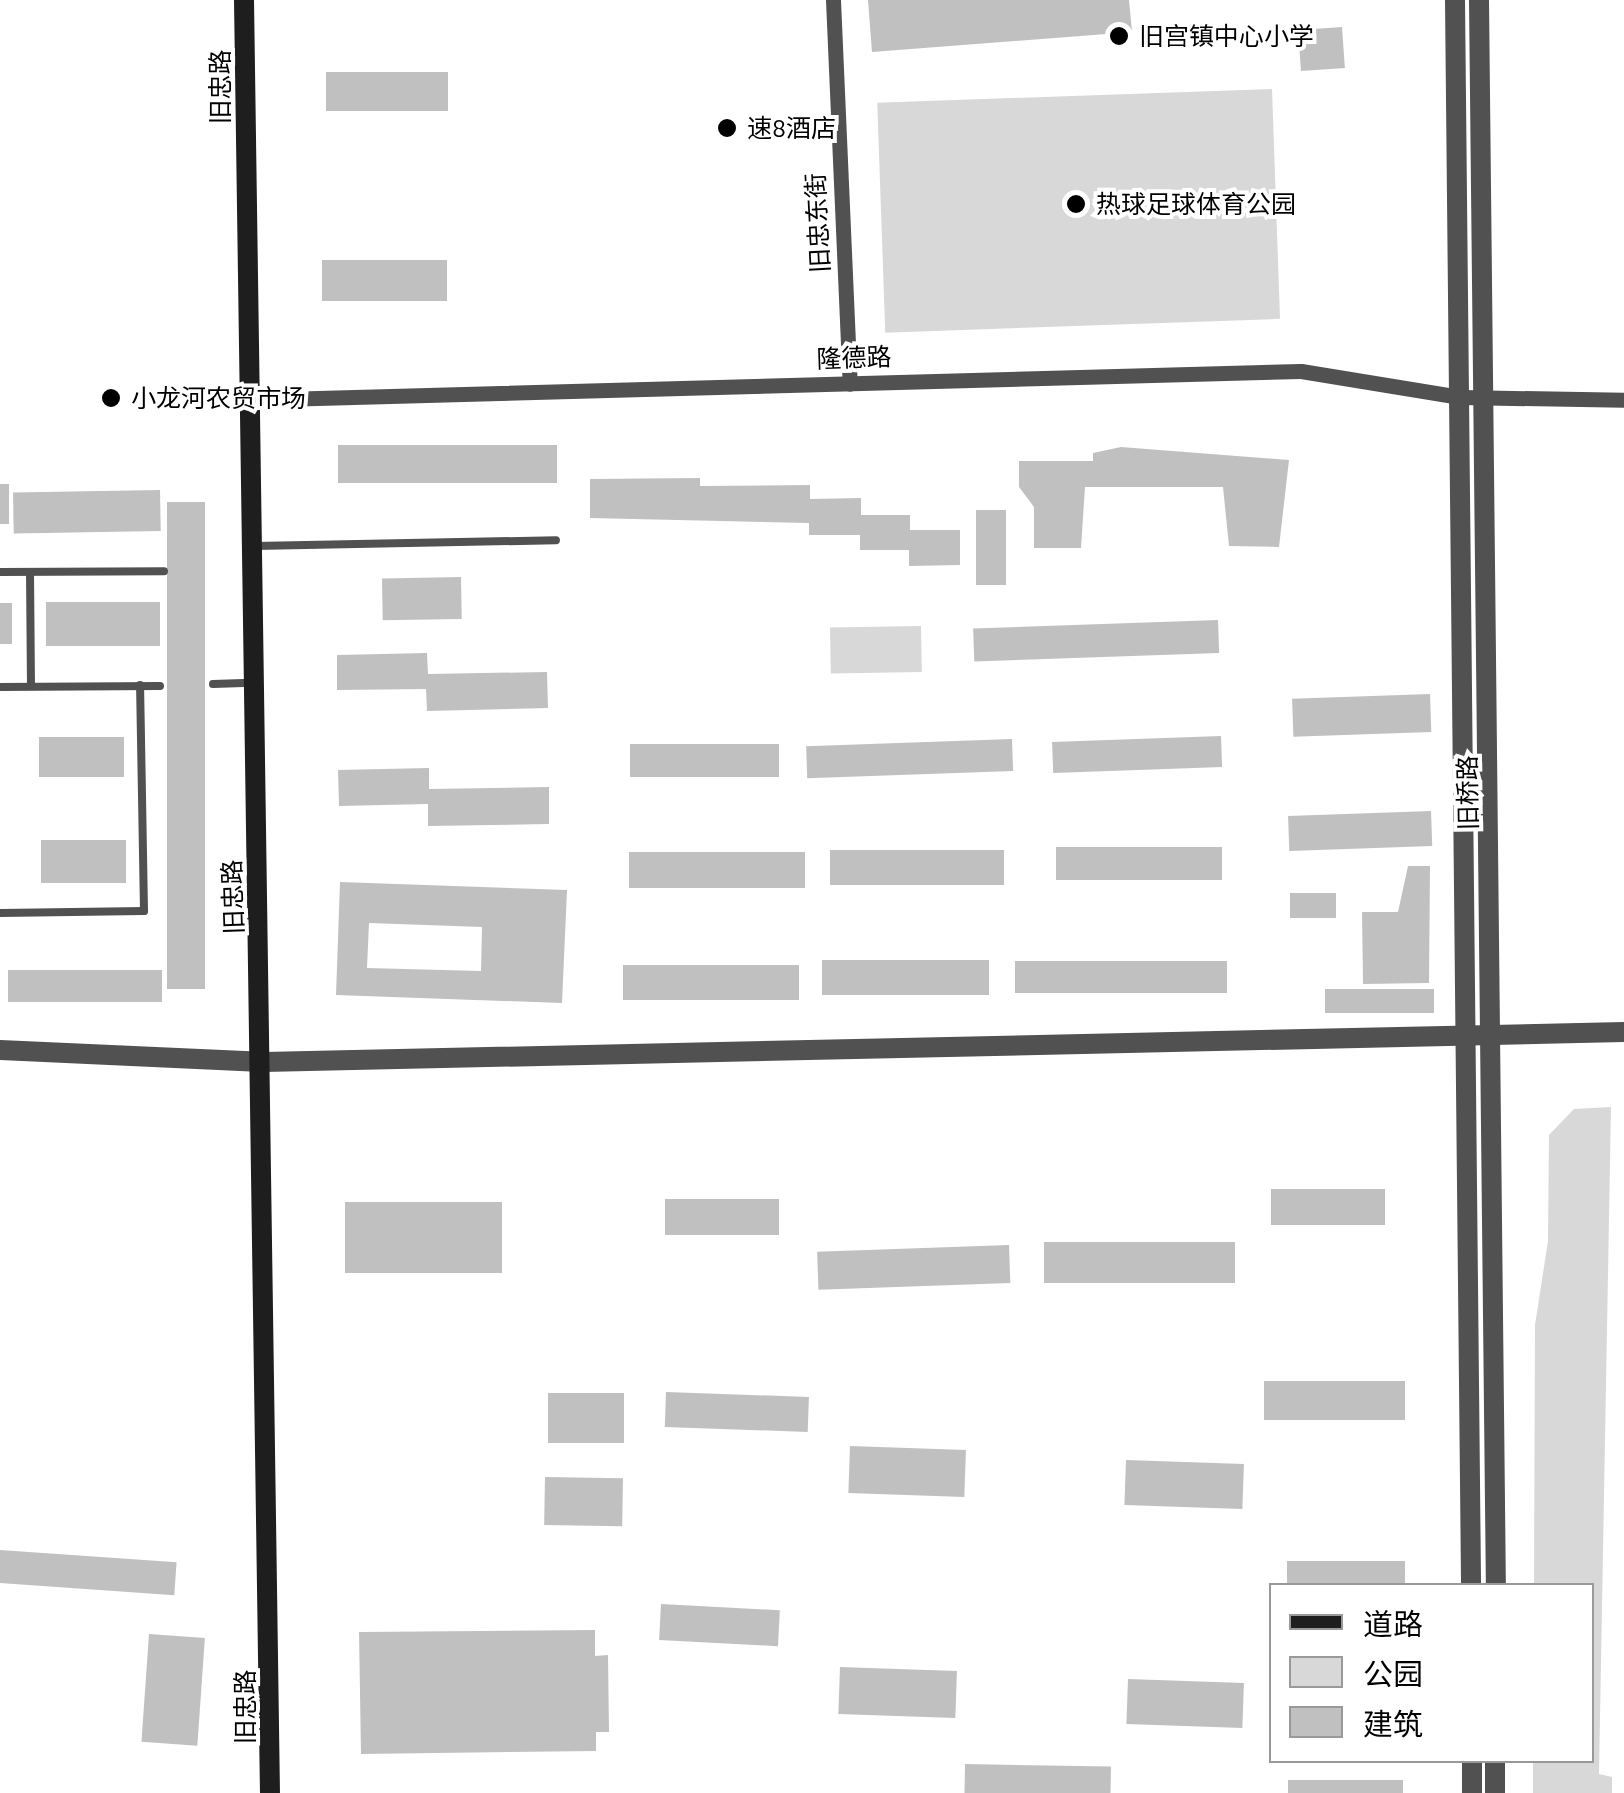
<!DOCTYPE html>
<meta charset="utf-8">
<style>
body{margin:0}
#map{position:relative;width:1624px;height:1793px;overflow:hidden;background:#fff;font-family:Ubuntu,"Noto Sans SC",sans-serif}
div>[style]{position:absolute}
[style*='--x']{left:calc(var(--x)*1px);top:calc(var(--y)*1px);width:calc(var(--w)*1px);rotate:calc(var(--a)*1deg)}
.green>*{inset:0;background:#d8d8d8;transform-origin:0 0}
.building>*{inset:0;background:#c0c0c0;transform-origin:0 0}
.service>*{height:8px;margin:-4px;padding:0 4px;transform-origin:4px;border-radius:4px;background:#515151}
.minor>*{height:15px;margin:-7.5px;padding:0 7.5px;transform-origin:7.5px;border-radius:7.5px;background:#515151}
.tertiary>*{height:20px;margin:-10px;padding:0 10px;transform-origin:10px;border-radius:10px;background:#515151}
.secondary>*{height:20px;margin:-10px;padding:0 10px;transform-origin:10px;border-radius:10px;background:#1e1e1e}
.dots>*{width:28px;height:28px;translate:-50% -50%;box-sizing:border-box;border:5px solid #fff;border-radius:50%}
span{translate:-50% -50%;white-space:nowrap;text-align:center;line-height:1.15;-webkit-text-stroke:8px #fff;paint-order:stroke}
.poi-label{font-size:25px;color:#000}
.left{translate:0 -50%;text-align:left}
.street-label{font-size:25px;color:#000}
.legend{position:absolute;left:1269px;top:1583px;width:325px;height:180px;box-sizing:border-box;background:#fff;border:2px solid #999;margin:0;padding:12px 18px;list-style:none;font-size:30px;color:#000}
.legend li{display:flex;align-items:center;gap:20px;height:50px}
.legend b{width:50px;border:2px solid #999}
</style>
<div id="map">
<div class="green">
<i style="left:1272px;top:89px;width:230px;height:395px;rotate:88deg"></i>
<i style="left:921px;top:626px;width:46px;height:91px;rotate:89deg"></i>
<i style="clip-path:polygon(1611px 1107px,1599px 1774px,1612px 1777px,1612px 1793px,1533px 1793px,1533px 1761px,1592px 1760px,1592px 1586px,1534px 1585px,1535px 1325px,1548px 1241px,1549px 1135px,1574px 1109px)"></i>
</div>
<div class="building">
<i style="clip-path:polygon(868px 0,1129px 0,1132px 32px,872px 52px)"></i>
<i style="left:1342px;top:27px;width:41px;height:44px;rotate:86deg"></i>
<i style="left:326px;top:72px;width:122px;height:39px"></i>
<i style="left:447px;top:260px;width:41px;height:125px;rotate:90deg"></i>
<i style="left:557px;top:445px;width:38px;height:219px;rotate:90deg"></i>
<i style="clip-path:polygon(1121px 447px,1289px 460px,1279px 547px,1229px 546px,1223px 487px,1085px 487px,1081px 548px,1034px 548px,1034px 507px,1019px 487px,1019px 461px,1093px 461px,1093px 453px)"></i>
<i style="clip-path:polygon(700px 478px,700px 486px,810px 485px,810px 499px,861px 498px,861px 515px,910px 515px,910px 530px,960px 530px,960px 565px,909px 566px,909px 550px,860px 550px,860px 535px,809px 535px,809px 523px,590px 518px,590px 479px)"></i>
<i style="left:0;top:484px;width:9px;height:40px"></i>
<i style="left:160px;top:490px;width:41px;height:147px;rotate:89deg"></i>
<i style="left:167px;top:502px;width:38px;height:487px"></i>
<i style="left:976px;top:510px;width:30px;height:75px"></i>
<i style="left:461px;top:577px;width:42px;height:79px;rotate:89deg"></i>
<i style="left:46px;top:602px;width:114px;height:44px"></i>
<i style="left:0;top:603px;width:12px;height:41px"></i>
<i style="left:1218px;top:620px;width:33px;height:245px;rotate:88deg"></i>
<i style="clip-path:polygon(427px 653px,428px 674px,547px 672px,548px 708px,427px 711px,426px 689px,337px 690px,337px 655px)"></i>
<i style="left:1430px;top:694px;width:38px;height:138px;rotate:88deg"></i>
<i style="left:1221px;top:736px;width:31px;height:169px;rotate:88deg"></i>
<i style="left:124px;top:737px;width:40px;height:85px;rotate:90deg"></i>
<i style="left:1012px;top:739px;width:32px;height:206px;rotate:88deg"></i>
<i style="left:630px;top:744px;width:149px;height:33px"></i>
<i style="clip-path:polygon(429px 768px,429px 789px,549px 787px,549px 824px,428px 826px,428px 804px,339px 806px,338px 770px)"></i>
<i style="left:1431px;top:811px;width:35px;height:143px;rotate:88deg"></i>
<i style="left:41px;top:840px;width:85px;height:43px"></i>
<i style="left:1222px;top:847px;width:33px;height:166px;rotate:90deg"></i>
<i style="left:1004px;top:850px;width:35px;height:174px;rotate:90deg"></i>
<i style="left:805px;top:852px;width:36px;height:176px;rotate:90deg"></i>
<i style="clip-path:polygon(1408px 866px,1430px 866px,1429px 983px,1363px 984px,1362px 912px,1398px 912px)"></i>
<i style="clip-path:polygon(evenodd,340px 882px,567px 890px,562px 1003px,336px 995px,340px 882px,369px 923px,482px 927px,481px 971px,367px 968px,369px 923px)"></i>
<i style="left:1290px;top:893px;width:46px;height:25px"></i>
<i style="left:989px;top:960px;width:35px;height:167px;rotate:90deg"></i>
<i style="left:1227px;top:961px;width:32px;height:212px;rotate:90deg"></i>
<i style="left:799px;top:965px;width:35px;height:176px;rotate:90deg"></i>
<i style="left:8px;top:970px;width:154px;height:32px"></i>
<i style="left:1434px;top:989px;width:24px;height:109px;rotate:90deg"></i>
<i style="left:1271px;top:1189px;width:114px;height:36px"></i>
<i style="left:779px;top:1199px;width:36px;height:114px;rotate:90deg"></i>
<i style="left:502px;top:1202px;width:71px;height:157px;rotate:90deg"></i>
<i style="left:1044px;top:1242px;width:191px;height:41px"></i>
<i style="left:1009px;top:1245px;width:38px;height:192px;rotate:88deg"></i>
<i style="left:1405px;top:1381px;width:39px;height:141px;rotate:90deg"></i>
<i style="left:666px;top:1392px;width:143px;height:35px;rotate:2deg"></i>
<i style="left:548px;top:1393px;width:76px;height:50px"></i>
<i style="left:850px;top:1446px;width:116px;height:47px;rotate:2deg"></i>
<i style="left:1126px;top:1460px;width:118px;height:45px;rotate:2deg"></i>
<i style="left:545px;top:1477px;width:78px;height:48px;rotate:1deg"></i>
<i style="left:0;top:1550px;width:177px;height:33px;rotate:4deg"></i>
<i style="left:1287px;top:1561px;width:118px;height:25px"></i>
<i style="left:661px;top:1604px;width:119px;height:36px;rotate:3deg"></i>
<i style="clip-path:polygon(595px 1630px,595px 1656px,608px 1655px,609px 1732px,596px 1732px,596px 1751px,361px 1754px,359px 1632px)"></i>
<i style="left:149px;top:1634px;width:56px;height:108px;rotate:4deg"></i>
<i style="left:840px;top:1667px;width:117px;height:47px;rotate:2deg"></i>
<i style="left:1128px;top:1679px;width:116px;height:45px;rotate:2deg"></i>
<i style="left:965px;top:1764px;width:146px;height:29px;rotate:1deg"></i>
<i style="left:1288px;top:1780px;width:115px;height:13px"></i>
</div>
<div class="service">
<i style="--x:255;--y:546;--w:301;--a:-1.1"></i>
<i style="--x:0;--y:572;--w:164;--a:-0.3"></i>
<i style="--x:30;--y:572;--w:114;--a:89.5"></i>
<i style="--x:213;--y:684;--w:38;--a:-2"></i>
<i style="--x:0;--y:687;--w:160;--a:-0.4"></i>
<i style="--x:0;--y:913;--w:144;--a:-0.8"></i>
<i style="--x:144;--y:911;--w:226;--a:-91"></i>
</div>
<div class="minor">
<i style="--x:833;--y:0;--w:384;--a:87.5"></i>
<i style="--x:247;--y:400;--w:1054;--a:-1.58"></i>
<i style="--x:1301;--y:371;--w:161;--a:9.3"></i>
<i style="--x:1460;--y:397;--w:164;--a:1"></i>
</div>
<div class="tertiary">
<i style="--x:1455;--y:0;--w:1586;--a:89.42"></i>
<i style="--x:1479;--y:0;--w:1586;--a:89.39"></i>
<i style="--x:0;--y:1050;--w:264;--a:2.6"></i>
<i style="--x:264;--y:1062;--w:1360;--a:-1.26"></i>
<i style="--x:1472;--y:1760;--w:33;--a:90"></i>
<i style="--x:1495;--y:1793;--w:33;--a:-90"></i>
</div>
<div class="secondary">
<i style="--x:244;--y:0;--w:1793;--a:89.17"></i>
</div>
<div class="dots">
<i style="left:1119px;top:36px;background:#000"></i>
<i style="left:727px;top:128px;background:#000"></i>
<i style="left:1076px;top:204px;background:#000"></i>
<i style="left:111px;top:398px;background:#000"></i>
</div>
<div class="poi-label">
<span class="left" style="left:1139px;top:36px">旧宫镇中心小学</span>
<span class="left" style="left:747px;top:128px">速8酒店</span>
<span class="left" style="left:1096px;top:204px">热球足球体育公园</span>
<span class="left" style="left:131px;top:398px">小龙河农贸市场</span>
</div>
<div class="street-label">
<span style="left:220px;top:87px;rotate:-90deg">旧忠路</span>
<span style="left:818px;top:223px;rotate:-93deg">旧忠东街</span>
<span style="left:854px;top:358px;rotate:-2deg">隆德路</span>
<span style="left:1468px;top:793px;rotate:-91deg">旧桥路</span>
<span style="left:233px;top:897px;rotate:-92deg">旧忠路</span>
<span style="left:245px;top:1707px;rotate:-90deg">旧忠路</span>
</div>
<ul class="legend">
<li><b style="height:12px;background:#1e1e1e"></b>道路</li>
<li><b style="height:28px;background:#d8d8d8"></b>公园</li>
<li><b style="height:28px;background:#c0c0c0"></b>建筑</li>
</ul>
</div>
